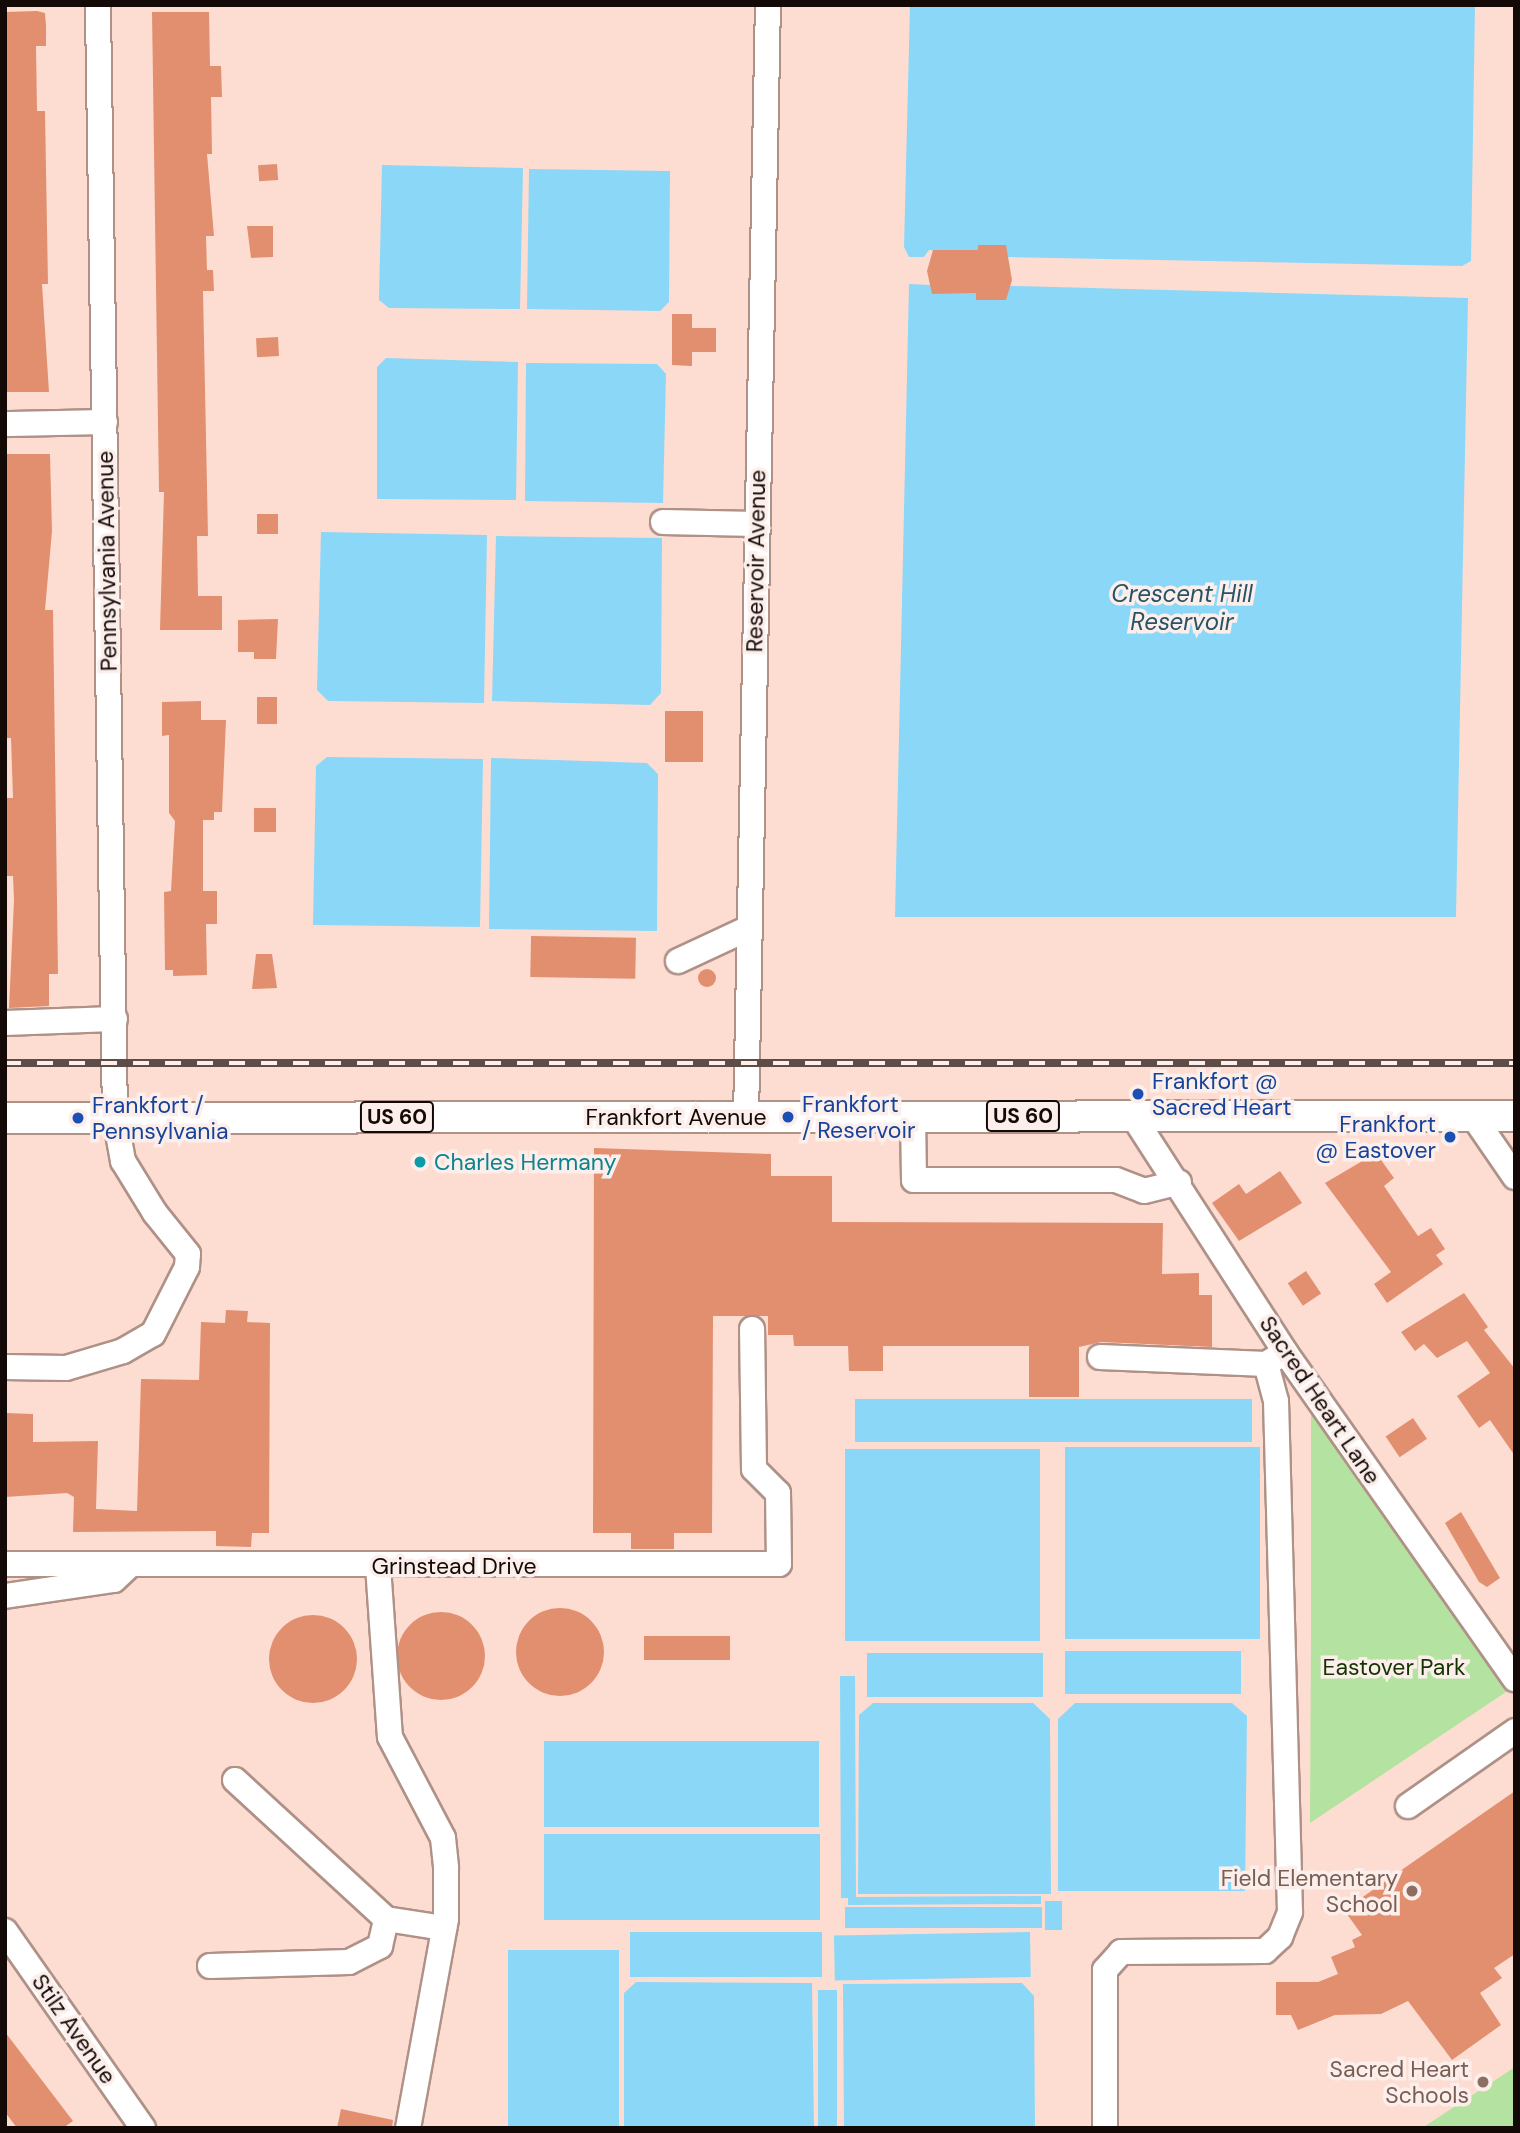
<!DOCTYPE html>
<style>
body{margin:0}
#map{position:relative;width:1520px;height:2133px;overflow:hidden;background:#fdddd2;font-family:"DM Sans",sans-serif}
div>[style]{position:absolute}
[style*='--x']{left:calc(var(--x)*1px);top:calc(var(--y)*1px);width:calc(var(--w)*1px);rotate:calc(var(--a)*1deg)}
.green>*{inset:0;background:#b4e2a1}
.water>*{inset:0;background:#8bd7f8;transform-origin:0 0}
.building>*{inset:0;background:#e18f6f;transform-origin:0 0}
.round{border-radius:50%}
.roads{filter:drop-shadow(2px 0 #af9187) drop-shadow(-2px 0 #af9187) drop-shadow(0 2px #af9187) drop-shadow(0 -2px #af9187)}
.minor>*{height:24px;margin:-12px;padding:0 12px;transform-origin:12px;border-radius:12px;background:#fff}
.major>*{height:30px;margin:-15px;padding:0 15px;transform-origin:15px;border-radius:15px;background:#fff}
.rail>*{height:8px;margin-top:-4px;transform-origin:0;background:repeating-linear-gradient(90deg,#fcefeb 0 16px,#5e4d47 0 32px);box-sizing:border-box;border-block:2px solid #5e4d47}
.dots>*{width:19px;height:19px;translate:-50% -50%;box-sizing:border-box;border:4px solid #fcefeb;border-radius:50%}
span{translate:-50% -50%;white-space:nowrap;text-align:center;line-height:1.15;-webkit-text-stroke:7px #fcefeb;paint-order:stroke}
.shield-label span{padding:2px 5px;background:#fcefeb;border:2px solid;border-radius:5px;-webkit-text-stroke-width:0}
.shield-label{font-size:21px;color:#130906;font-weight:700}
.street-label{font-size:23px;color:#130906}
.transit-label{font-size:23px;color:#164399}
.left{translate:0 -50%;text-align:left}
.right{translate:-100% -50%;text-align:right}
.culture-label{font-size:23px;color:#0d838f}
.park-label{font-size:23px;color:#133301}
.education-label{font-size:23px;color:#785e54}
.water-label{font-size:24px;color:#285365;font-style:italic}
.frame{position:absolute;inset:0;border:7px solid #130906;pointer-events:none}
</style>
<div id="map">
<div class="green">
<i style="clip-path:polygon(1311px 1404px,1512px 1688px,1310px 1823px,1311px 1626px)"></i>
<i style="clip-path:polygon(1515px 2067px,1515px 2128px,1422px 2128px)"></i>
</div>
<div class="water">
<i style="clip-path:polygon(910px 5px,1475px 5px,1471px 261px,1462px 266px,1006px 257px,1006px 245px,978px 245px,978px 254px,929px 250px,924px 257px,909px 257px,904px 247px)"></i>
<i style="clip-path:polygon(382px 165px,523px 168px,520px 309px,389px 308px,379px 300px)"></i>
<i style="clip-path:polygon(529px 169px,670px 171px,669px 302px,660px 311px,527px 309px)"></i>
<i style="clip-path:polygon(909px 284px,932px 285px,933px 294px,1012px 286px,1468px 298px,1456px 917px,895px 917px)"></i>
<i style="clip-path:polygon(386px 358px,518px 362px,516px 500px,377px 499px,377px 367px)"></i>
<i style="clip-path:polygon(526px 363px,657px 364px,666px 374px,663px 503px,525px 501px)"></i>
<i style="clip-path:polygon(321px 532px,487px 535px,484px 703px,328px 701px,317px 690px)"></i>
<i style="clip-path:polygon(496px 536px,662px 538px,661px 693px,650px 705px,492px 701px)"></i>
<i style="clip-path:polygon(327px 757px,483px 759px,480px 927px,313px 925px,316px 766px)"></i>
<i style="clip-path:polygon(491px 758px,647px 763px,658px 774px,657px 931px,489px 929px)"></i>
<i style="left:855px;top:1399px;width:397px;height:43px"></i>
<i style="left:1260px;top:1447px;width:192px;height:195px;rotate:90deg"></i>
<i style="left:1040px;top:1449px;width:192px;height:195px;rotate:90deg"></i>
<i style="left:1241px;top:1651px;width:43px;height:176px;rotate:90deg"></i>
<i style="left:867px;top:1653px;width:176px;height:44px"></i>
<i style="clip-path:polygon(840px 1676px,855px 1676px,856px 1897px,1041px 1896px,1041px 1904px,848px 1905px,848px 1898px,841px 1898px)"></i>
<i style="clip-path:polygon(873px 1703px,1033px 1703px,1050px 1719px,1051px 1894px,858px 1894px,859px 1715px)"></i>
<i style="clip-path:polygon(1075px 1703px,1232px 1703px,1247px 1716px,1245px 1891px,1058px 1891px,1058px 1719px)"></i>
<i style="left:544px;top:1741px;width:275px;height:86px"></i>
<i style="left:544px;top:1834px;width:276px;height:86px"></i>
<i style="left:1062px;top:1901px;width:29px;height:17px;rotate:90deg"></i>
<i style="left:845px;top:1907px;width:197px;height:21px"></i>
<i style="left:630px;top:1932px;width:192px;height:45px"></i>
<i style="left:1030px;top:1932px;width:45px;height:196px;rotate:89deg"></i>
<i style="left:508px;top:1950px;width:111px;height:178px"></i>
<i style="clip-path:polygon(636px 1982px,812px 1983px,814px 2128px,624px 2128px,624px 1993px)"></i>
<i style="clip-path:polygon(1022px 1983px,1034px 1996px,1035px 2128px,844px 2128px,843px 1984px)"></i>
<i style="left:818px;top:1990px;width:19px;height:138px"></i>
</div>
<div class="building">
<i style="clip-path:polygon(37px 11px,45px 13px,46px 26px,46px 46px,36px 46px,37px 111px,45px 111px,48px 284px,42px 284px,49px 392px,5px 392px,5px 12px)"></i>
<i style="clip-path:polygon(152px 12px,209px 12px,210px 66px,221px 66px,222px 97px,211px 97px,212px 154px,207px 154px,214px 236px,206px 236px,207px 270px,213px 270px,214px 291px,203px 291px,208px 536px,197px 536px,198px 596px,222px 596px,222px 630px,160px 630px,164px 492px,159px 492px)"></i>
<i style="left:277px;top:164px;width:16px;height:19px;rotate:86deg"></i>
<i style="clip-path:polygon(247px 226px,273px 226px,273px 257px,251px 258px)"></i>
<i style="clip-path:polygon(978px 245px,1006px 245px,1012px 280px,1006px 300px,976px 300px,976px 293px,932px 294px,927px 271px,933px 250px,978px 250px)"></i>
<i style="clip-path:polygon(672px 314px,692px 314px,692px 328px,716px 328px,716px 352px,692px 352px,692px 366px,672px 365px)"></i>
<i style="left:278px;top:337px;width:19px;height:22px;rotate:87deg"></i>
<i style="clip-path:polygon(5px 454px,50px 454px,52px 531px,45px 610px,53px 610px,58px 974px,49px 974px,49px 1006px,9px 1008px,14px 900px,13px 876px,7px 876px,5px 869px,5px 798px,13px 798px,11px 738px,5px 738px)"></i>
<i style="left:257px;top:514px;width:21px;height:20px"></i>
<i style="clip-path:polygon(278px 619px,276px 659px,254px 659px,254px 652px,238px 652px,238px 620px)"></i>
<i style="left:277px;top:697px;width:27px;height:20px;rotate:90deg"></i>
<i style="clip-path:polygon(201px 701px,201px 720px,226px 720px,222px 812px,214px 812px,214px 820px,203px 820px,203px 891px,217px 891px,217px 924px,206px 924px,207px 975px,173px 976px,173px 970px,165px 970px,164px 892px,171px 891px,175px 821px,169px 813px,169px 735px,162px 736px,162px 702px)"></i>
<i style="left:665px;top:711px;width:38px;height:51px"></i>
<i style="left:254px;top:808px;width:22px;height:24px"></i>
<i style="left:531px;top:936px;width:105px;height:41px;rotate:1deg"></i>
<i style="clip-path:polygon(256px 954px,272px 954px,277px 988px,252px 989px)"></i>
<i class="round" style="left:698px;top:969px;width:18px;height:18px"></i>
<i style="clip-path:polygon(594px 1148px,771px 1154px,771px 1176px,832px 1176px,832px 1222px,1163px 1223px,1162px 1274px,1199px 1273px,1199px 1295px,1212px 1295px,1212px 1347px,1101px 1342px,1079px 1347px,1079px 1397px,1029px 1397px,1029px 1346px,883px 1346px,883px 1371px,849px 1371px,848px 1346px,794px 1346px,793px 1335px,768px 1335px,768px 1316px,713px 1316px,712px 1533px,674px 1533px,674px 1549px,631px 1549px,631px 1533px,593px 1533px)"></i>
<i style="clip-path:polygon(1376px 1153px,1394px 1178px,1384px 1186px,1418px 1236px,1431px 1228px,1445px 1249px,1436px 1255px,1443px 1264px,1387px 1303px,1374px 1284px,1391px 1272px,1325px 1183px)"></i>
<i style="clip-path:polygon(1280px 1171px,1302px 1203px,1239px 1241px,1212px 1203px,1239px 1184px,1246px 1194px)"></i>
<i style="left:1306px;top:1271px;width:27px;height:22px;rotate:56deg"></i>
<i style="clip-path:polygon(1464px 1293px,1488px 1327px,1484px 1330px,1515px 1369px,1515px 1456px,1490px 1420px,1479px 1428px,1457px 1396px,1490px 1373px,1467px 1341px,1437px 1358px,1424px 1344px,1415px 1351px,1401px 1332px)"></i>
<i style="clip-path:polygon(226px 1310px,248px 1311px,247px 1322px,270px 1323px,269px 1533px,252px 1533px,251px 1547px,216px 1546px,216px 1531px,73px 1532px,74px 1497px,67px 1493px,5px 1497px,5px 1413px,33px 1414px,33px 1442px,98px 1441px,96px 1509px,137px 1511px,141px 1379px,199px 1380px,201px 1322px,225px 1323px)"></i>
<i style="left:1413px;top:1418px;width:25px;height:33px;rotate:56deg"></i>
<i style="clip-path:polygon(1461px 1512px,1500px 1578px,1487px 1587px,1479px 1582px,1445px 1523px)"></i>
<i class="round" style="left:516px;top:1608px;width:88px;height:88px"></i>
<i class="round" style="left:397px;top:1612px;width:88px;height:88px"></i>
<i class="round" style="left:269px;top:1615px;width:88px;height:88px"></i>
<i style="left:730px;top:1636px;width:24px;height:86px;rotate:90deg"></i>
<i style="clip-path:polygon(1515px 1791px,1515px 1954px,1494px 1968px,1502px 1978px,1480px 1993px,1501px 2025px,1452px 2060px,1408px 2001px,1381px 2014px,1335px 2015px,1298px 2030px,1291px 2015px,1276px 2015px,1276px 1982px,1318px 1982px,1338px 1974px,1331px 1957px,1355px 1947px,1352px 1940px,1362px 1935px,1344px 1910px)"></i>
<i style="clip-path:polygon(5px 2032px,73px 2121px,63px 2128px,17px 2128px,5px 2112px)"></i>
<i style="clip-path:polygon(341px 2109px,393px 2120px,392px 2128px,337px 2128px)"></i>
</div>
<div class="roads">
<div class="minor">
<i style="--x:5;--y:424;--w:100;--a:-1.1"></i>
<i style="--x:663;--y:522;--w:93;--a:1.2"></i>
<i style="--x:678;--y:961;--w:76;--a:-24.9"></i>
<i style="--x:5;--y:1023;--w:110;--a:-2.1"></i>
<i style="--x:913;--y:1116;--w:64;--a:89.1"></i>
<i style="--x:914;--y:1180;--w:202;--a:0"></i>
<i style="--x:1116;--y:1180;--w:30;--a:21"></i>
<i style="--x:1144;--y:1191;--w:36;--a:-14"></i>
<i style="--x:1133;--y:1116;--w:281;--a:57.2"></i>
<i style="--x:1285;--y:1352;--w:400;--a:54.9"></i>
<i style="--x:1473;--y:1116;--w:74;--a:55.5"></i>
<i style="--x:746;--y:1117;--w:1112;--a:-88.87"></i>
<i style="--x:1100;--y:1357;--w:166;--a:2.4"></i>
<i style="--x:5;--y:1367;--w:61;--a:0.9"></i>
<i style="--x:66;--y:1368;--w:59;--a:-16.6"></i>
<i style="--x:123;--y:1351;--w:34;--a:-30"></i>
<i style="--x:153;--y:1334;--w:75;--a:-63.1"></i>
<i style="--x:187;--y:1267;--w:13;--a:-86"></i>
<i style="--x:188;--y:1254;--w:53;--a:-128.8"></i>
<i style="--x:155;--y:1213;--w:61;--a:-121.6"></i>
<i style="--x:123;--y:1161;--w:45;--a:-100.3"></i>
<i style="--x:115;--y:1117;--w:1112;--a:-90.88"></i>
<i style="--x:5;--y:1564;--w:774;--a:0"></i>
<i style="--x:779;--y:1564;--w:71;--a:-90.8"></i>
<i style="--x:778;--y:1493;--w:34;--a:-135"></i>
<i style="--x:754;--y:1469;--w:140;--a:-90.8"></i>
<i style="--x:378;--y:1566;--w:171;--a:86"></i>
<i style="--x:390;--y:1737;--w:114;--a:62.3"></i>
<i style="--x:443;--y:1838;--w:30;--a:84"></i>
<i style="--x:446;--y:1868;--w:51;--a:90"></i>
<i style="--x:446;--y:1919;--w:212;--a:100.3"></i>
<i style="--x:5;--y:1596;--w:110;--a:-8.4"></i>
<i style="--x:114;--y:1580;--w:19;--a:-43"></i>
<i style="--x:235;--y:1780;--w:205;--a:42.6"></i>
<i style="--x:386;--y:1919;--w:59;--a:8.8"></i>
<i style="--x:1408;--y:1806;--w:131;--a:-35"></i>
<i style="--x:5;--y:1931;--w:241;--a:55"></i>
<i style="--x:210;--y:1966;--w:139;--a:-1.6"></i>
<i style="--x:349;--y:1962;--w:35;--a:-27"></i>
<i style="--x:380;--y:1946;--w:28;--a:-77"></i>
<i style="--x:1105;--y:2128;--w:158;--a:-90"></i>
<i style="--x:1105;--y:1970;--w:24;--a:-48"></i>
<i style="--x:1121;--y:1952;--w:144;--a:-0.4"></i>
<i style="--x:1265;--y:1951;--w:21;--a:-43"></i>
<i style="--x:1280;--y:1937;--w:27;--a:-68"></i>
<i style="--x:1290;--y:1912;--w:511;--a:-91.57"></i>
<i style="--x:1276;--y:1401;--w:38;--a:-105"></i>
<i style="--x:1266;--y:1364;--w:22;--a:-32"></i>
</div>
<div class="major">
<i style="--x:5;--y:1118;--w:1510;--a:-0.08"></i>
</div>
</div>
<div class="rail">
<i style="--x:5;--y:1063;--w:1510;--a:0"></i>
</div>
<div class="dots">
<i style="left:1138px;top:1094px;background:#1a4fb4"></i>
<i style="left:788px;top:1117px;background:#1a4fb4"></i>
<i style="left:78px;top:1118px;background:#1a4fb4"></i>
<i style="left:1450px;top:1137px;background:#1a4fb4"></i>
<i style="left:420px;top:1162px;background:#0f9aa8"></i>
<i style="left:1412px;top:1891px;background:#8d6e63"></i>
<i style="left:1483px;top:2082px;background:#8d6e63"></i>
</div>
<div class="shield-label">
<span style="left:1023px;top:1116px">US 60</span>
<span style="left:397px;top:1117px">US 60</span>
</div>
<div class="street-label">
<span style="left:107px;top:561px;rotate:-91deg">Pennsylvania Avenue</span>
<span style="left:756px;top:561px;rotate:-89deg">Reservoir Avenue</span>
<span style="left:676px;top:1117px">Frankfort Avenue</span>
<span style="left:1320px;top:1400px;rotate:56deg">Sacred Heart Lane</span>
<span style="left:454px;top:1566px">Grinstead Drive</span>
<span style="left:74px;top:2029px;rotate:55deg">Stilz Avenue</span>
</div>
<div class="transit-label">
<span class="left" style="left:1152px;top:1094px">Frankfort @<br>Sacred Heart</span>
<span class="left" style="left:802px;top:1117px">Frankfort<br>/ Reservoir</span>
<span class="left" style="left:92px;top:1118px">Frankfort /<br>Pennsylvania</span>
<span class="right" style="left:1436px;top:1137px">Frankfort<br>@ Eastover</span>
</div>
<div class="culture-label">
<span class="left" style="left:434px;top:1162px">Charles Hermany</span>
</div>
<div class="park-label">
<span style="left:1394px;top:1667px">Eastover Park</span>
</div>
<div class="education-label">
<span class="right" style="left:1398px;top:1891px">Field Elementary<br>School</span>
<span class="right" style="left:1469px;top:2082px">Sacred Heart<br>Schools</span>
</div>
<div class="water-label">
<span style="left:1182px;top:608px">Crescent Hill<br>Reservoir</span>
</div>
<div class="frame"></div>
</div>
